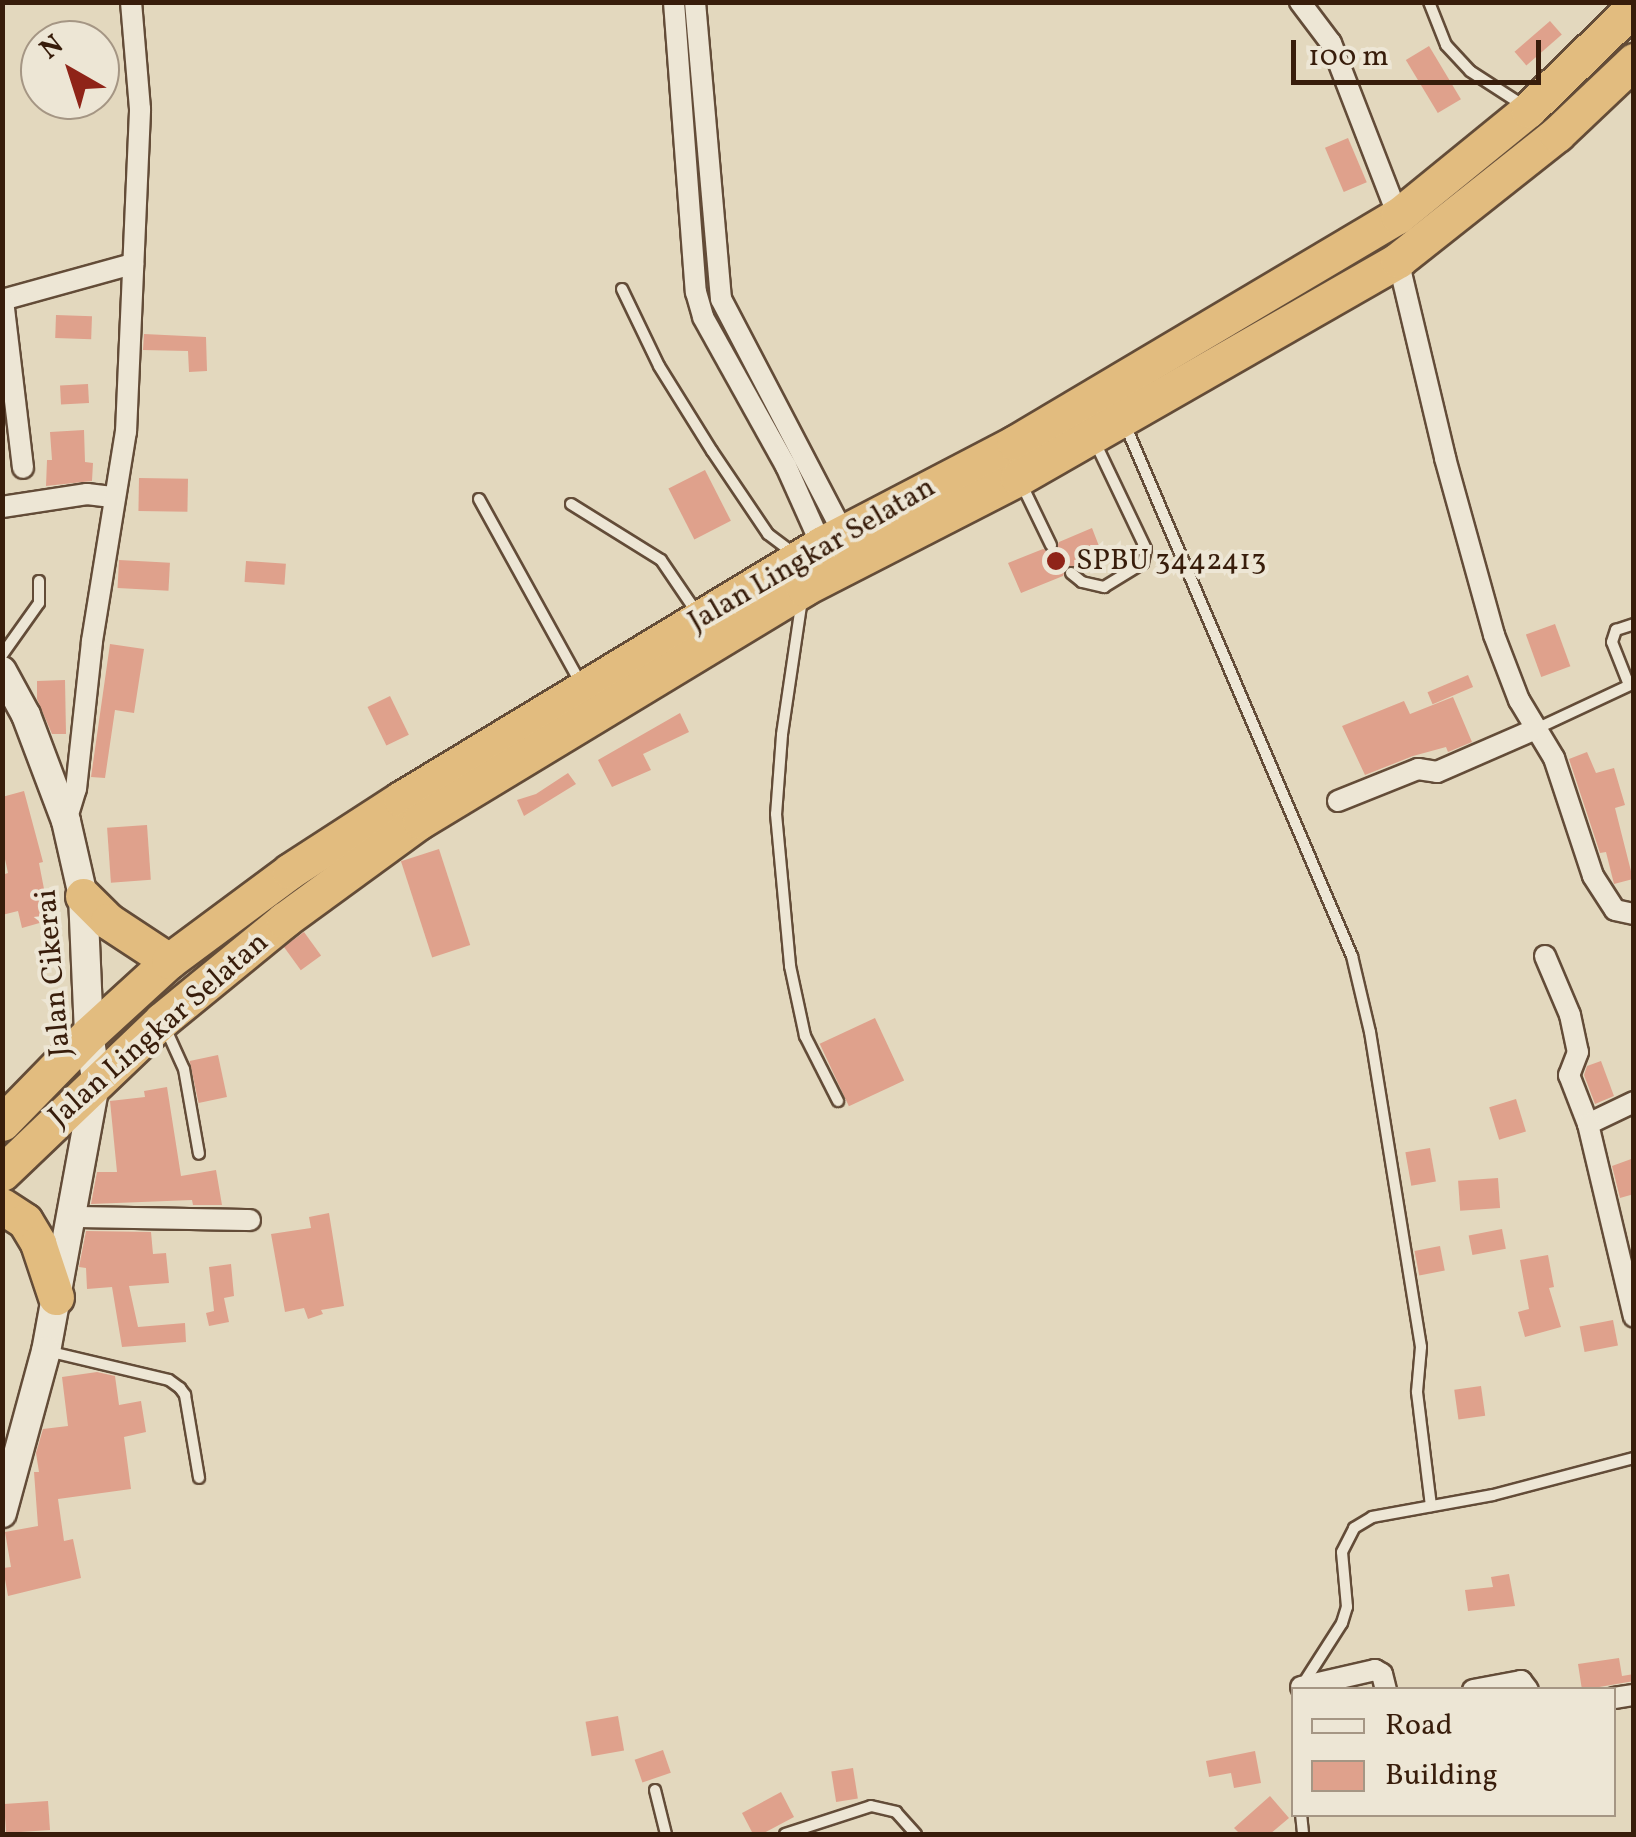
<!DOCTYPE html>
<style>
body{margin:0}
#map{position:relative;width:1636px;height:1837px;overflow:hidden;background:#e3d8be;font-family:Vollkorn,serif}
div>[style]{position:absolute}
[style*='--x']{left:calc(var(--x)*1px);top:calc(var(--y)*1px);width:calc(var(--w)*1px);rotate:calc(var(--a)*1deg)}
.building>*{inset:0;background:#dfa18c;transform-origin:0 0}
.roads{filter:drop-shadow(2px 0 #634c38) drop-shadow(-2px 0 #634c38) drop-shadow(0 2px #634c38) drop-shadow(0 -2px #634c38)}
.lane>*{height:10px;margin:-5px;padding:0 5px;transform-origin:5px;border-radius:5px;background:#ede6d5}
.street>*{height:20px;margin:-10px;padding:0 10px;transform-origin:10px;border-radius:10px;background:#ede6d5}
.secondary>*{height:28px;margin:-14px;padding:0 14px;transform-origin:14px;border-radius:14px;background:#ede6d5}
.highway>*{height:35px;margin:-17.5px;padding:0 17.5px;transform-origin:17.5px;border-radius:17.5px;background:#e2bc7f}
.dots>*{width:28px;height:28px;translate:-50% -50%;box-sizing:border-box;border:5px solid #ede6d5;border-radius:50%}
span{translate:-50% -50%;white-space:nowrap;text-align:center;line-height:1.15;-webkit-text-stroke:8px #ede6d5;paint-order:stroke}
.street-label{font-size:30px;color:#381d0b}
.poi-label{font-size:30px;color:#381d0b}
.left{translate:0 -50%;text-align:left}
.frame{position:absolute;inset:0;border:5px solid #381d0b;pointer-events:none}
.legend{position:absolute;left:1291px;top:1687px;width:325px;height:130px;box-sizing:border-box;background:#ede6d5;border:2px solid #a59684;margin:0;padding:12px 18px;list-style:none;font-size:30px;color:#381d0b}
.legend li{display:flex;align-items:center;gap:20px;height:50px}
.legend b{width:50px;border:2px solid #a59684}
.north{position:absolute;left:20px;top:20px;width:100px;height:100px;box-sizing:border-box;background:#ede6d5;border:2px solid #a59684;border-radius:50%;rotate:321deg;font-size:28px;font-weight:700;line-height:40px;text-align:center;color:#381d0b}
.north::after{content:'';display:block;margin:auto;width:35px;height:45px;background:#8f2418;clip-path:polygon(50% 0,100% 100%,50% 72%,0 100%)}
.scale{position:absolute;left:1291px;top:40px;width:250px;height:45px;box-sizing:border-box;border:5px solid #381d0b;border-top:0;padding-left:12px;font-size:30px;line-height:35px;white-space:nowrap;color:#381d0b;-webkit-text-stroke:8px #ede6d5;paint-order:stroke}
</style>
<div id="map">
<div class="building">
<i style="left:1550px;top:21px;width:18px;height:47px;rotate:49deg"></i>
<i style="left:1429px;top:46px;width:62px;height:27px;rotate:59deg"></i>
<i style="left:1348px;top:138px;width:48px;height:25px;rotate:67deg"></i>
<i style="left:56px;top:315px;width:36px;height:23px;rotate:2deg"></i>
<i style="clip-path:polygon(144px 334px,206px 337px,207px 371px,189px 372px,188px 351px,143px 350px)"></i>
<i style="left:88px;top:384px;width:19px;height:28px;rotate:87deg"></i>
<i style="clip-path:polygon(84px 430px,85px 462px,93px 463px,92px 481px,46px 486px,47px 460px,52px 460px,50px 432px)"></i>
<i style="left:705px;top:470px;width:57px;height:41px;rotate:63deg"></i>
<i style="left:139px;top:478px;width:49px;height:33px;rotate:1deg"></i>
<i style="clip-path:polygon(1092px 528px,1104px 559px,1080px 569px,1067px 565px,1063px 576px,1021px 593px,1008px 563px,1043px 549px,1054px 553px,1059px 542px)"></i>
<i style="left:119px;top:560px;width:51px;height:28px;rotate:3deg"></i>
<i style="left:246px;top:561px;width:40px;height:21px;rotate:4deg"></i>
<i style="left:1555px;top:624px;width:45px;height:31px;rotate:70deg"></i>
<i style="clip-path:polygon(110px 644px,144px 649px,134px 713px,115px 710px,105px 778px,91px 777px)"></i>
<i style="left:1468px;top:675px;width:13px;height:44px;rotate:67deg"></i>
<i style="clip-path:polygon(65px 680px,66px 734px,52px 734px,37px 699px,37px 681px)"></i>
<i style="left:390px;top:696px;width:43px;height:25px;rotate:64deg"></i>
<i style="clip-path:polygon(1453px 697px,1472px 742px,1448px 752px,1446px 747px,1413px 756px,1365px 775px,1342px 726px,1404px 701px,1410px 714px)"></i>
<i style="clip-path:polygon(680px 713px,689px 732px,643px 754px,651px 770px,612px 787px,598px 760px)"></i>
<i style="clip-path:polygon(1587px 752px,1596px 773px,1614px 768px,1625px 805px,1615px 808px,1633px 879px,1614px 884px,1606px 852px,1600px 853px,1569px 759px)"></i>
<i style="clip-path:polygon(568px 773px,576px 784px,524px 816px,517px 800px,536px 794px)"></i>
<i style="clip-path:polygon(24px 791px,43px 862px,39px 863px,50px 920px,22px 928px,18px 911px,2px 915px,2px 875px,8px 873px,2px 845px,2px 797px)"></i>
<i style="left:147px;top:825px;width:55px;height:40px;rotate:86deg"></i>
<i style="left:439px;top:849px;width:101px;height:40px;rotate:72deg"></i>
<i style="left:304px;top:932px;width:29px;height:25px;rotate:54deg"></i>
<i style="left:875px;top:1018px;width:69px;height:61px;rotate:65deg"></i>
<i style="left:218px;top:1055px;width:43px;height:29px;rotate:78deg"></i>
<i style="clip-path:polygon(1601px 1061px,1614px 1096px,1595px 1104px,1584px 1075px,1587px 1066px)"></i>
<i style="clip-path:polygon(167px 1087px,181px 1176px,216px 1170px,222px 1205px,193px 1205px,192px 1200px,91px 1204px,97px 1172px,117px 1172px,110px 1101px,145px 1097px,144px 1091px)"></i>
<i style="left:1516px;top:1099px;width:34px;height:28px;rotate:73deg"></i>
<i style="left:1430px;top:1148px;width:34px;height:25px;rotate:80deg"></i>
<i style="clip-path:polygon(1634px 1158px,1634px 1194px,1620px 1198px,1612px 1166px)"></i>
<i style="left:1498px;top:1178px;width:30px;height:40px;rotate:86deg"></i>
<i style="clip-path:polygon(329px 1213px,344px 1306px,321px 1310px,323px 1314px,308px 1319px,304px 1308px,285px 1312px,271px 1234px,311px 1228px,309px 1217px)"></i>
<i style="left:1502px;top:1229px;width:20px;height:34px;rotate:79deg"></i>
<i style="clip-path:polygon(86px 1231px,151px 1232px,153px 1254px,166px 1253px,169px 1283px,129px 1286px,138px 1327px,185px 1323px,186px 1342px,122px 1347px,112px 1287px,87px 1289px,86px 1268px,79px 1267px)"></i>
<i style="left:1440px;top:1246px;width:25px;height:26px;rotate:79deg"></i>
<i style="clip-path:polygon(1548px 1255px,1554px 1287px,1549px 1288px,1561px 1327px,1525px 1337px,1518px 1312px,1529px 1309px,1520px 1260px)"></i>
<i style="clip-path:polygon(231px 1264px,234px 1296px,224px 1298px,229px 1322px,209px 1326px,206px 1313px,214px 1311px,209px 1267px)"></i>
<i style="left:1613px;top:1320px;width:26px;height:34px;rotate:79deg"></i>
<i style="clip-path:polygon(97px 1372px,115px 1376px,119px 1405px,141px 1401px,146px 1432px,124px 1437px,131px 1489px,58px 1499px,64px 1541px,73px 1539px,81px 1578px,8px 1596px,3px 1568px,11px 1567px,5px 1532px,38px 1526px,34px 1472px,39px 1472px,36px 1453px,43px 1429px,68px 1426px,62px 1377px)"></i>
<i style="left:1481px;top:1386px;width:30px;height:27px;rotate:82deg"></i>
<i style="clip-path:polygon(1509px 1574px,1515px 1606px,1468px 1611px,1465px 1590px,1493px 1587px,1491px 1577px)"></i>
<i style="clip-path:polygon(1619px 1658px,1622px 1676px,1634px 1674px,1634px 1681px,1582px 1690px,1578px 1664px)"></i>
<i style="left:618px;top:1716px;width:35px;height:33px;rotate:80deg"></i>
<i style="left:663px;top:1750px;width:24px;height:30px;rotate:71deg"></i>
<i style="clip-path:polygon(1255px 1751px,1261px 1783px,1234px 1788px,1231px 1773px,1209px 1777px,1206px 1761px)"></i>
<i style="left:853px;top:1768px;width:31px;height:22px;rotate:81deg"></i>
<i style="clip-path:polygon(781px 1792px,794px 1817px,762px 1834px,753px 1834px,742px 1813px)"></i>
<i style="clip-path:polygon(1270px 1796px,1289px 1818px,1270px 1834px,1240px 1834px,1234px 1828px)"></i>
<i style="left:48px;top:1801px;width:29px;height:44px;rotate:86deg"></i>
</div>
<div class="roads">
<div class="lane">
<i style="--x:1429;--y:2;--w:46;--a:68.4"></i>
<i style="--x:1446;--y:45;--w:35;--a:47"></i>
<i style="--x:1470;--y:71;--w:64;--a:32.9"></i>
<i style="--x:622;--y:289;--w:85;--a:64.3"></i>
<i style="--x:659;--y:366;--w:100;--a:58.1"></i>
<i style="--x:712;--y:451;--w:100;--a:56"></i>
<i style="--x:768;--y:534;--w:30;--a:37"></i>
<i style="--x:1124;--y:422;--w:581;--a:66.88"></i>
<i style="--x:1352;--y:956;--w:78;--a:76.7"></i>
<i style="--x:1370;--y:1032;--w:319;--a:80.8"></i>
<i style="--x:1421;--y:1347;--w:45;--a:95.1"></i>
<i style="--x:1417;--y:1392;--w:115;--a:83"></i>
<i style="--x:1021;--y:483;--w:69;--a:64.2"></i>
<i style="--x:479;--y:499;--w:211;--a:61.1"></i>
<i style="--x:571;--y:504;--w:106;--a:31.9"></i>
<i style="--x:661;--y:560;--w:64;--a:55.8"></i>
<i style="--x:1071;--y:573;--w:14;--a:39"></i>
<i style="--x:1082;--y:582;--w:23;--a:13"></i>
<i style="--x:1104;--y:587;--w:46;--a:-31.6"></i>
<i style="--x:1143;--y:563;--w:14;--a:-78"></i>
<i style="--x:1146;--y:549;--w:119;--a:-115.5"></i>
<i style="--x:802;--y:599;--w:137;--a:98.4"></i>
<i style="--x:782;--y:735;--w:79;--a:94.3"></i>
<i style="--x:776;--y:814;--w:153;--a:84.7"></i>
<i style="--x:790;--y:966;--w:72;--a:77.9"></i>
<i style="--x:805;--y:1036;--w:73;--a:63.1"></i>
<i style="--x:2;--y:655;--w:64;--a:-54.6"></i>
<i style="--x:39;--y:603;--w:22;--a:-90"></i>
<i style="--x:1629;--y:685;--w:46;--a:-111.6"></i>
<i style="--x:1612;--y:642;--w:13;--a:-72"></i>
<i style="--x:1616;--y:630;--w:19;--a:-18"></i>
<i style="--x:1536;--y:729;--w:108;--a:-25.1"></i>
<i style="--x:164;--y:1025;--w:48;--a:65.6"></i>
<i style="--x:184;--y:1069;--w:86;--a:80"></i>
<i style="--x:47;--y:1351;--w:125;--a:13.4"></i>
<i style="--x:169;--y:1380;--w:14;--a:36"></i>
<i style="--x:180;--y:1388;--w:9;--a:54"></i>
<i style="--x:185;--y:1395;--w:84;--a:80.4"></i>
<i style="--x:1303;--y:1684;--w:72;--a:-57.4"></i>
<i style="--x:1342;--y:1623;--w:17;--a:-73"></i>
<i style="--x:1347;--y:1607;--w:55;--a:-95.2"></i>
<i style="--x:1342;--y:1552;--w:27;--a:-63"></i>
<i style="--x:1354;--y:1528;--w:21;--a:-31"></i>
<i style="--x:1372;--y:1517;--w:123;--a:-10.3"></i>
<i style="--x:1493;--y:1495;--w:146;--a:-14.7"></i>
<i style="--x:655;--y:1790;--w:45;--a:76"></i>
<i style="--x:1301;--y:1814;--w:20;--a:84"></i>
<i style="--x:785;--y:1834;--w:90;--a:-18"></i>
<i style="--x:871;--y:1806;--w:26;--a:13"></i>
<i style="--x:896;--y:1812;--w:30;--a:48"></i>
</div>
<div class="street">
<i style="--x:674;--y:2;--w:291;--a:85.7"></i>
<i style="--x:696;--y:292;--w:26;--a:74"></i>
<i style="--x:703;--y:317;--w:171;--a:60.9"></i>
<i style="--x:786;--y:466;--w:93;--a:65.9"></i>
<i style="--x:695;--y:2;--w:298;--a:85"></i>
<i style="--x:721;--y:299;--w:263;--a:62.4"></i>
<i style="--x:843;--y:532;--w:7;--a:90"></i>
<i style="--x:1300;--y:2;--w:51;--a:52.9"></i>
<i style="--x:1331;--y:43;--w:186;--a:68.8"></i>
<i style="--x:1398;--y:260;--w:204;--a:76.6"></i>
<i style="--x:1445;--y:458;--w:184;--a:74.5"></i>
<i style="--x:1494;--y:635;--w:70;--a:69"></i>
<i style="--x:1519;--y:700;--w:68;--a:58.9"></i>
<i style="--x:1554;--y:758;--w:124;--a:71.7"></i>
<i style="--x:1593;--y:876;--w:40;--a:57.1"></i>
<i style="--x:1615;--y:910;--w:19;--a:12"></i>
<i style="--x:2;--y:300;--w:136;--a:-15.4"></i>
<i style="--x:3;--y:300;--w:169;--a:83.2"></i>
<i style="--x:2;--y:507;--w:86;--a:-8.7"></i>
<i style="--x:87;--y:494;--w:25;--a:7"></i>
<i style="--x:1338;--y:801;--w:86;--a:-21.8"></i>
<i style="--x:1418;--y:769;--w:19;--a:9"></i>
<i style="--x:1437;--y:772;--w:108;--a:-23.5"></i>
<i style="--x:66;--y:821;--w:34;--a:-73"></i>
<i style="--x:76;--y:789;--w:149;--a:-83.8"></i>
<i style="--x:92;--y:641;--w:212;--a:-80.8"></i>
<i style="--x:126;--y:432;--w:323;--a:-87.5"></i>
<i style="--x:140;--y:109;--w:107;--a:-94.8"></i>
<i style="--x:1545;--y:956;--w:64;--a:67"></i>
<i style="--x:1570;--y:1015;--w:38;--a:78"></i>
<i style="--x:1578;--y:1052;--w:25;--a:111"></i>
<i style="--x:1569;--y:1075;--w:53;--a:68.8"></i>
<i style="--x:1634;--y:1102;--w:51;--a:154.4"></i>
<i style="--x:1588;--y:1124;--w:198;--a:76.6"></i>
<i style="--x:74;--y:1217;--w:176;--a:1"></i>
<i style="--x:1301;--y:1687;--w:76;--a:-12.9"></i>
<i style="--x:1375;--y:1670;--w:8;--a:30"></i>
<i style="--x:1382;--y:1674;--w:16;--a:76"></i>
<i style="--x:1473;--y:1690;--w:49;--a:-10.6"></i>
<i style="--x:1521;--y:1681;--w:11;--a:52"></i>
<i style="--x:1614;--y:1698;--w:20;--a:-9"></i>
</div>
<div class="secondary">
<i style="--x:2;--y:671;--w:50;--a:61.4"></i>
<i style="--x:26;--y:715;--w:113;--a:69.3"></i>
<i style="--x:66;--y:821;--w:77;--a:77.2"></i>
<i style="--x:83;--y:896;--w:138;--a:87.5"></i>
<i style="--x:89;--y:1034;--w:46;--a:81.2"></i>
<i style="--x:96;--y:1079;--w:277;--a:100.4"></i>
<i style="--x:46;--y:1351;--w:168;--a:105.2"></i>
</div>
<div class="highway">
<i style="--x:83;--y:896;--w:35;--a:45"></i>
<i style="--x:108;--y:921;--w:73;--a:33.3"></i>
<i style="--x:2;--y:1123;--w:124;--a:-45.7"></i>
<i style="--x:89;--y:1034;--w:108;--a:-42.4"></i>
<i style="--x:169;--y:961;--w:151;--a:-36.6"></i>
<i style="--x:290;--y:871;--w:132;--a:-33"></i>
<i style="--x:401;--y:799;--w:492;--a:-31.2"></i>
<i style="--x:822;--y:544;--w:218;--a:-27.6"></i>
<i style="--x:1015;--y:443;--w:445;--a:-30.7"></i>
<i style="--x:1398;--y:216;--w:168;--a:-39.2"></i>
<i style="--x:1528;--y:110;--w:148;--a:-44.2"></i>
<i style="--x:2;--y:1173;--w:221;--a:-43.7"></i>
<i style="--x:162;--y:1020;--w:158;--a:-39.3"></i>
<i style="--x:284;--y:920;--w:168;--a:-36.1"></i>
<i style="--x:420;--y:821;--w:449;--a:-31.2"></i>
<i style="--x:804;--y:588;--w:241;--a:-27.2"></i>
<i style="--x:1018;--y:478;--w:438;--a:-29.8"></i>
<i style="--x:1398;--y:260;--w:203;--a:-38.4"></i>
<i style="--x:1557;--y:134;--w:106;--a:-43.5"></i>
<i style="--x:2;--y:1206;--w:27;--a:33"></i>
<i style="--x:25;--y:1221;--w:26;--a:59"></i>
<i style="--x:38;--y:1243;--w:57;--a:71.6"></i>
</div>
</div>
<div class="dots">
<i style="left:1056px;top:561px;background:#8f2418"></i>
</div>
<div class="street-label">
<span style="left:812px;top:555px;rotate:-30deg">Jalan Lingkar Selatan</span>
<span style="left:54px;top:973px;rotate:-95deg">Jalan Cikerai</span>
<span style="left:159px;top:1030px;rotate:-41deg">Jalan Lingkar Selatan</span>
</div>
<div class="poi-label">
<span class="left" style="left:1076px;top:561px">SPBU 3442413</span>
</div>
<div class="frame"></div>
<ul class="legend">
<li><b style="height:12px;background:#ede6d5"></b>Road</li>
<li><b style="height:28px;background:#dfa18c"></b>Building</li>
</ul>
<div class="north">N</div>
<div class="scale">100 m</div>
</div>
